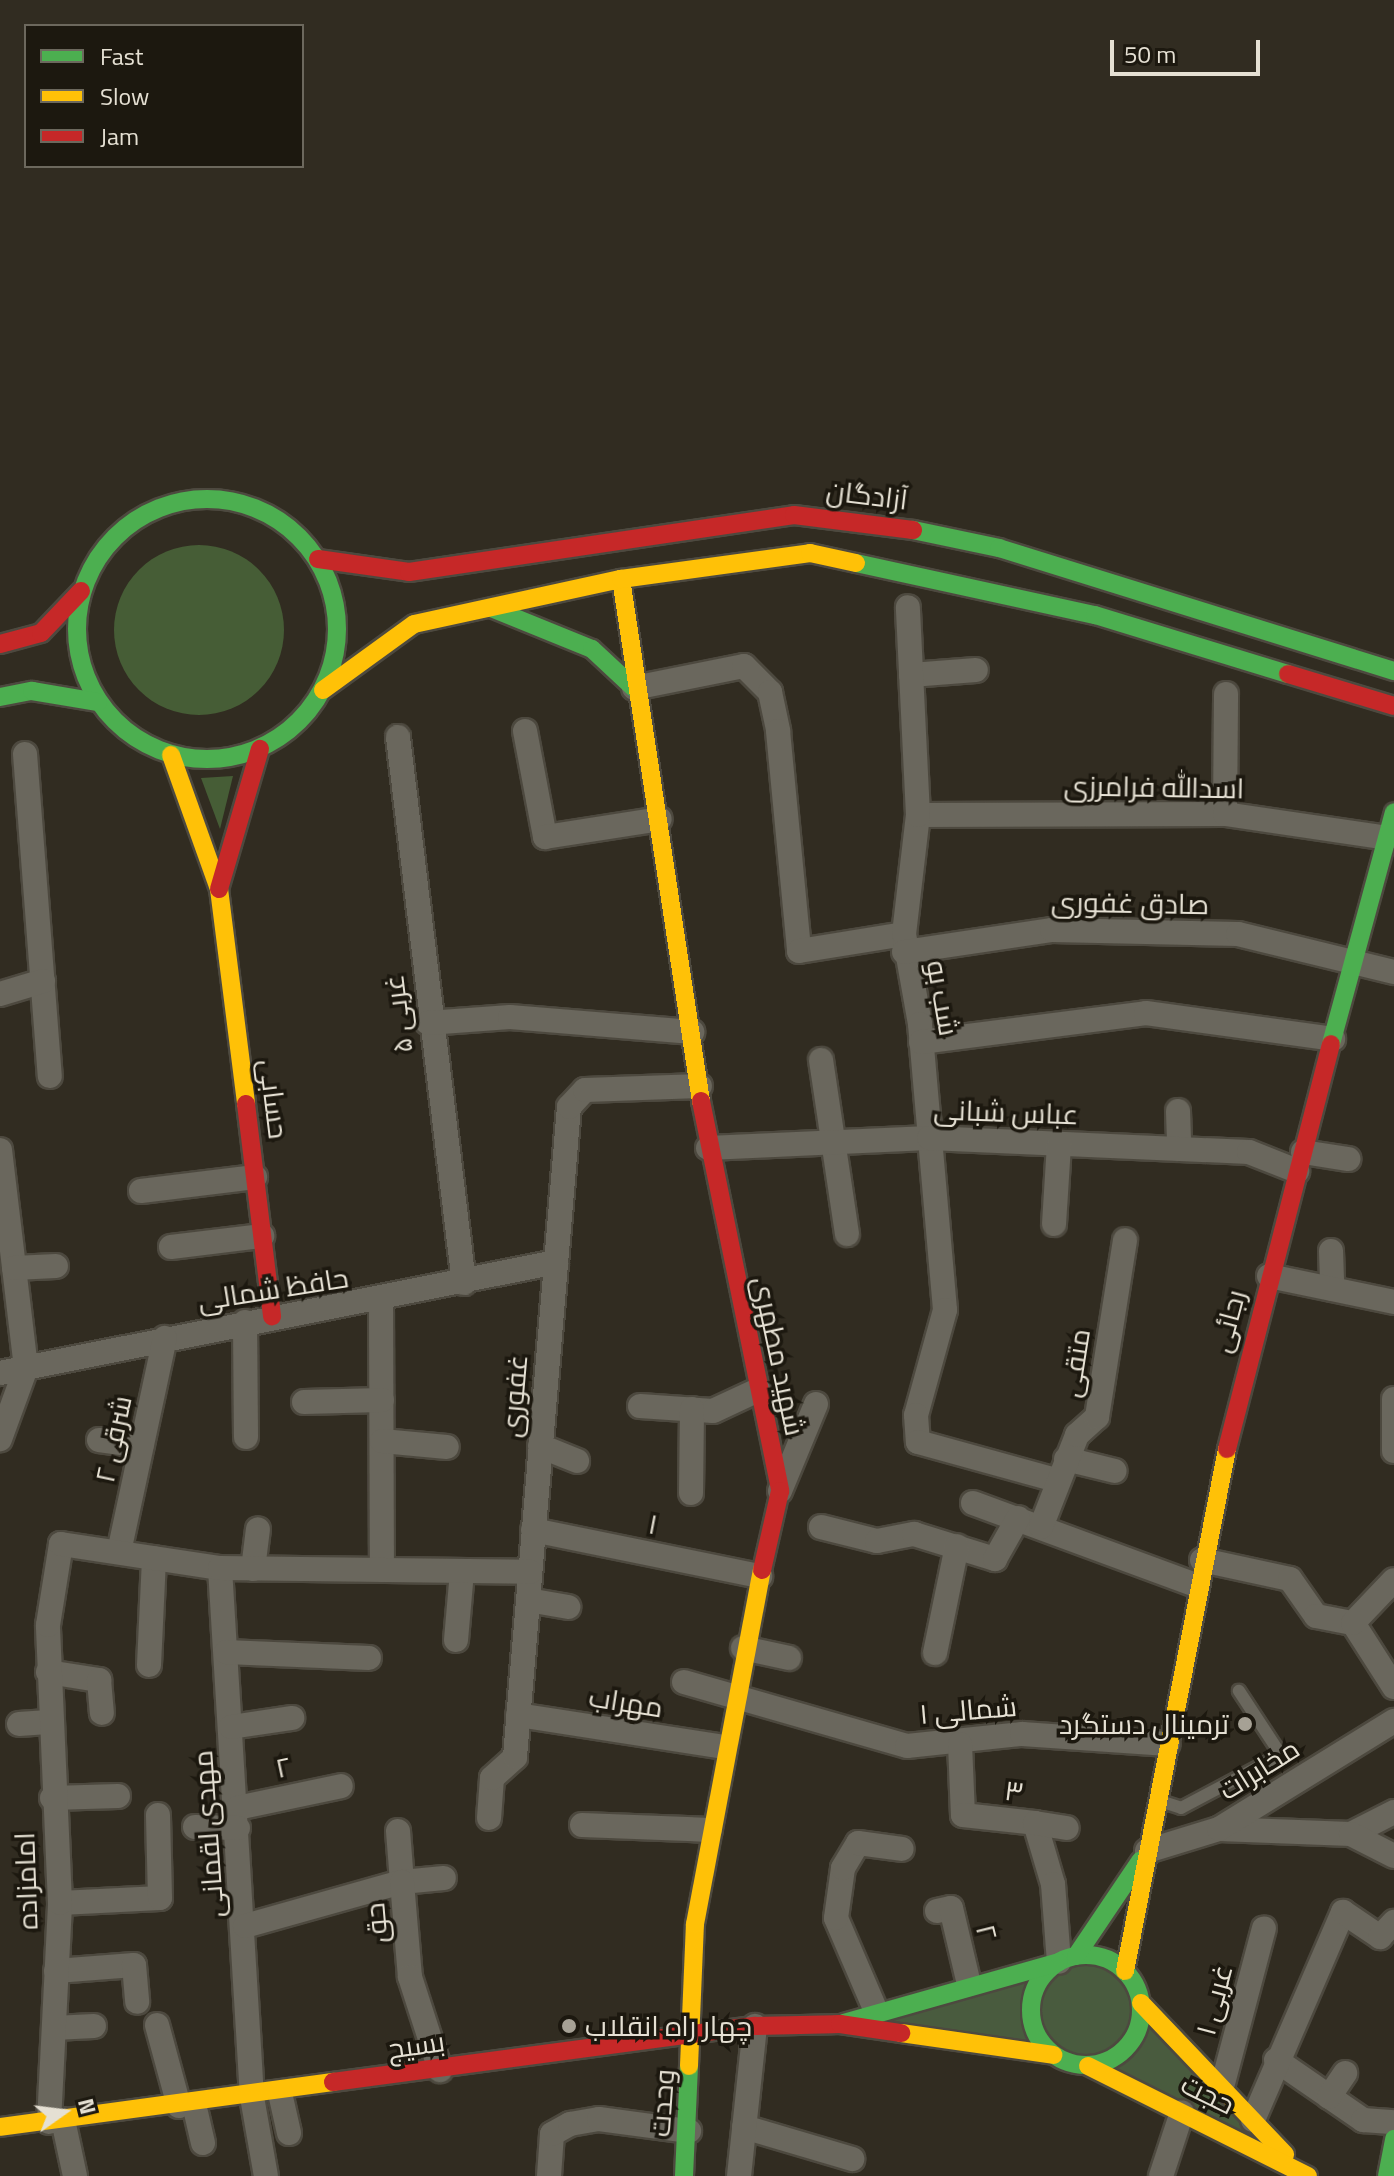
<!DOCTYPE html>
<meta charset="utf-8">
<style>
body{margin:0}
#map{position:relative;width:1394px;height:2176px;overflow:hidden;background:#312c21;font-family:"Titillium Web",Cairo,sans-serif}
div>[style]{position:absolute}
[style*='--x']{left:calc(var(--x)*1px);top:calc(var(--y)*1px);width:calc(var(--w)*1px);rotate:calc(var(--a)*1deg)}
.green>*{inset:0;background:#495b3e}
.round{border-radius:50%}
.forest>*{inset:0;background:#465d36}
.roads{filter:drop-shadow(2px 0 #4d493f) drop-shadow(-2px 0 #4d493f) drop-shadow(0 2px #4d493f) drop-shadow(0 -2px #4d493f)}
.lane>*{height:12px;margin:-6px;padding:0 6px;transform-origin:6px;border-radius:6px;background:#6a675d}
.street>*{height:24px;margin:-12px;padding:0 12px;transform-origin:12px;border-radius:12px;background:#6a675d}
.fast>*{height:18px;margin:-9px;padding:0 9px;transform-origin:9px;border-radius:9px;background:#4caf50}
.fast>.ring{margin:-9px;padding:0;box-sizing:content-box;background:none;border:18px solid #4caf50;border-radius:50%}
.slow>*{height:18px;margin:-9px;padding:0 9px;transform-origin:9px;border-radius:9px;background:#ffc107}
.jam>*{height:18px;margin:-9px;padding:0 9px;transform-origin:9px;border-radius:9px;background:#c62828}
.dots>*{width:22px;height:22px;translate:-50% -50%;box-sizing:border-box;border:4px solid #1c180f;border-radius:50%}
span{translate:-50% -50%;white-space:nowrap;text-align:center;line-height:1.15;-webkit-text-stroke:7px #1c180f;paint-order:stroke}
.street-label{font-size:28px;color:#e5e0d3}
.poi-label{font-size:28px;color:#e5e0d3}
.right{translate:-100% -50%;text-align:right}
.left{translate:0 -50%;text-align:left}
.legend{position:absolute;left:24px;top:24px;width:280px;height:144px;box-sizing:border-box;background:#1c180f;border:2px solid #6c685d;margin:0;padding:10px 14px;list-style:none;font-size:24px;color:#e5e0d3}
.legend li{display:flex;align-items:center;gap:16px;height:40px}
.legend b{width:40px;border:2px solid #6c685d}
.north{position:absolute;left:24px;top:2072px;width:80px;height:80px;-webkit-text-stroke:6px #1c180f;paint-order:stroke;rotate:76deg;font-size:22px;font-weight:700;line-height:32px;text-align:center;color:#e5e0d3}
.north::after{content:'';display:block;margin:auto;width:28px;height:36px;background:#e5e0d3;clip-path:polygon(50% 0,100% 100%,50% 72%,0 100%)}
.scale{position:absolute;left:1110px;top:40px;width:150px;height:36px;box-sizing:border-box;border:4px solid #e5e0d3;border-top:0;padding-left:10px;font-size:24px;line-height:28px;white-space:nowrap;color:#e5e0d3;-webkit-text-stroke:6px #1c180f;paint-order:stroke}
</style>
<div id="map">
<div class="green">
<i class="round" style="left:1039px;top:1963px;width:96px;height:96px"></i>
<i style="clip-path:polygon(1039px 1973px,1025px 2008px,1036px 2047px,866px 2022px)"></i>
<i style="clip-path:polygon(1146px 2018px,1278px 2154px,1105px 2067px,1134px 2047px)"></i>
</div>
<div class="forest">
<i class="round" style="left:114px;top:545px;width:170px;height:170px"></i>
<i style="clip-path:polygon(233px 776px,220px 829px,201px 778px)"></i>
</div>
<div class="roads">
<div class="lane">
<i style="--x:1160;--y:1801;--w:22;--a:18"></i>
<i style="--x:1181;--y:1808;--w:113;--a:-27.9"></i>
<i style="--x:1281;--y:1755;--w:77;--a:-123.3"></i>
</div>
<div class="street">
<i style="--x:911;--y:675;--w:65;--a:-4.4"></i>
<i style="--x:634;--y:688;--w:112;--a:-11.3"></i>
<i style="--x:744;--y:666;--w:37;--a:45"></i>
<i style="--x:770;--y:692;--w:40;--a:78"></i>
<i style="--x:778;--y:731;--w:221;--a:84.5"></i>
<i style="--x:799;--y:951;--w:106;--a:-9.2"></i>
<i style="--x:904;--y:934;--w:91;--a:79.9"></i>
<i style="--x:920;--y:1024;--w:287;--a:85"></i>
<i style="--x:945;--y:1310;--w:109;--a:105.4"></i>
<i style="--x:916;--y:1415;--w:27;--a:86"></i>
<i style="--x:918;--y:1442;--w:143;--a:15.4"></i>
<i style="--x:525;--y:731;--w:108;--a:79.3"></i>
<i style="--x:545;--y:837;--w:116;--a:-8.9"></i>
<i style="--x:398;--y:737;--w:550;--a:83.11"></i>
<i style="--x:25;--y:754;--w:323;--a:85.6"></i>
<i style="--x:1225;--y:814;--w:120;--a:-89.5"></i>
<i style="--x:918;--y:815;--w:307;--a:-0.2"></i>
<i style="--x:1225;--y:814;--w:164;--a:8.4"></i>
<i style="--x:904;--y:934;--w:120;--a:-83.3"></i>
<i style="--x:918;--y:815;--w:208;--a:-92.8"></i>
<i style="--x:904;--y:952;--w:150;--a:-8.5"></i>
<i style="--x:1052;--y:930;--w:186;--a:1.2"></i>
<i style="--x:1238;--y:934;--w:161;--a:13.7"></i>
<i style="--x:0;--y:994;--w:45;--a:-16.8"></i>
<i style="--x:428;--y:1023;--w:82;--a:-4.2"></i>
<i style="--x:510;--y:1017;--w:183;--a:4.7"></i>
<i style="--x:921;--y:1042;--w:227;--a:-7.3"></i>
<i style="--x:1146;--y:1013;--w:189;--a:7.9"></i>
<i style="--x:821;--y:1060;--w:176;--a:81.5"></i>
<i style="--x:1178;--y:1111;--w:38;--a:88"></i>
<i style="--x:708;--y:1148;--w:221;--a:-2.6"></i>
<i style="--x:929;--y:1138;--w:320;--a:2.5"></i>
<i style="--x:1249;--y:1152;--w:52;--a:21.6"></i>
<i style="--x:0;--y:1150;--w:220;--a:83.2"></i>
<i style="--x:26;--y:1368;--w:76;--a:110.1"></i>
<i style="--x:1303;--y:1152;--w:46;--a:8.8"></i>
<i style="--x:141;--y:1191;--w:115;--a:-7"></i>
<i style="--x:1054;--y:1224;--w:80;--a:-86.4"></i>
<i style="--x:171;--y:1247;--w:92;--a:-6.9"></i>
<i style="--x:1331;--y:1251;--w:38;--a:88"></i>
<i style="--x:14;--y:1268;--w:42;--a:-2.7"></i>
<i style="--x:1269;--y:1276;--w:128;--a:11.7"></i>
<i style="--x:381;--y:1302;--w:268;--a:89.8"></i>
<i style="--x:245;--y:1322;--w:115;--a:89.5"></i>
<i style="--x:0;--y:1373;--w:567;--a:-11.29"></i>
<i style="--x:1394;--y:1399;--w:52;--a:90"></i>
<i style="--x:304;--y:1402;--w:78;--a:-1.5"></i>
<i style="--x:640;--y:1406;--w:73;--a:3.9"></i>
<i style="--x:713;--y:1411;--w:50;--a:-25"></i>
<i style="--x:99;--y:1440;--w:43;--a:7.9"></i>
<i style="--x:382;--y:1441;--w:65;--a:5.3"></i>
<i style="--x:540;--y:1446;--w:40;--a:22"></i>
<i style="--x:1066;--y:1459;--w:50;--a:13.8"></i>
<i style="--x:780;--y:1491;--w:94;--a:-67.5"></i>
<i style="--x:691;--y:1493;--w:84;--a:-89.3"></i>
<i style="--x:973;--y:1503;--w:238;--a:20.2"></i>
<i style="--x:821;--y:1527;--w:58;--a:14"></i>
<i style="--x:877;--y:1541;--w:38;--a:-11"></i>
<i style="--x:914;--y:1534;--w:85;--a:17.2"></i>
<i style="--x:995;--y:1559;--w:47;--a:-60.7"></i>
<i style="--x:1041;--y:1527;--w:99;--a:-68.6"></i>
<i style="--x:1077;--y:1435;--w:27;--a:-42"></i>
<i style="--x:1097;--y:1417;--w:179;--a:-81"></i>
<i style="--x:533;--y:1530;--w:232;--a:11.5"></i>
<i style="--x:119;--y:1552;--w:219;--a:-77.9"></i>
<i style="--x:1202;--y:1560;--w:90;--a:12.2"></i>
<i style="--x:1290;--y:1579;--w:45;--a:54.9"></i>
<i style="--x:1316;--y:1616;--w:38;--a:11"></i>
<i style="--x:1353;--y:1623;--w:76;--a:57.4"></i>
<i style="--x:220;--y:1568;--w:530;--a:86.54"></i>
<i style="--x:252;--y:2097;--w:80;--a:80"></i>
<i style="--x:253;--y:1569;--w:40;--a:-82.9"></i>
<i style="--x:528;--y:1600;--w:41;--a:9.9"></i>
<i style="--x:1353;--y:1623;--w:59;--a:-46.4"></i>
<i style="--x:456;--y:1640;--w:69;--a:-85"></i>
<i style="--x:743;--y:1648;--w:47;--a:12.3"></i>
<i style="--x:226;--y:1652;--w:143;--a:2.4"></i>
<i style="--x:935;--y:1653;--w:109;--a:-78.4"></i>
<i style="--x:149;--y:1665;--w:107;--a:-87.3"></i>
<i style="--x:48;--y:1672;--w:52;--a:8.9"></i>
<i style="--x:99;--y:1680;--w:33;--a:85"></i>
<i style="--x:684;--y:1682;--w:232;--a:16"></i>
<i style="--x:907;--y:1746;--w:116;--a:-6"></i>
<i style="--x:1022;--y:1734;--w:146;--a:3.9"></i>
<i style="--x:518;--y:1715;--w:208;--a:8.8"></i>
<i style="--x:19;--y:1724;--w:29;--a:-4"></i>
<i style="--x:231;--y:1727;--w:62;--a:-8.4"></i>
<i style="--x:960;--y:1744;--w:71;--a:87.6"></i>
<i style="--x:963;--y:1815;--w:72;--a:6.3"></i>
<i style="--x:1035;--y:1823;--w:64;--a:73.6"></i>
<i style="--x:1053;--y:1884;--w:78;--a:85.6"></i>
<i style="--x:52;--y:1798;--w:66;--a:-1.7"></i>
<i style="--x:237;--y:1808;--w:106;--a:-11.9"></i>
<i style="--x:489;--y:1818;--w:40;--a:-85.7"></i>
<i style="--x:492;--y:1778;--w:31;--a:-42"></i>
<i style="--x:515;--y:1757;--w:652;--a:-85.25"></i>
<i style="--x:569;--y:1107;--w:23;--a:-47"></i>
<i style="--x:585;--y:1090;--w:115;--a:-2"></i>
<i style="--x:1035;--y:1823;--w:32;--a:9"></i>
<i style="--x:582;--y:1825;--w:128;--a:2.2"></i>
<i style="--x:195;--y:1827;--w:43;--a:1.3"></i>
<i style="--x:1219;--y:1829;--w:132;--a:2.2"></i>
<i style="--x:1351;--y:1834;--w:48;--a:-27.1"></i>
<i style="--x:398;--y:1831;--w:51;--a:85.5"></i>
<i style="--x:402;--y:1882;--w:42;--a:-5.4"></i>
<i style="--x:1351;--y:1834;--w:48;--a:27.1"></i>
<i style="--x:1147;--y:1851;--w:75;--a:-17"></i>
<i style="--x:1219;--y:1829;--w:206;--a:-31.7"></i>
<i style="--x:60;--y:1903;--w:100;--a:-2.9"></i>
<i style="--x:160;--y:1898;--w:83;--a:-91.4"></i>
<i style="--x:937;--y:1911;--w:14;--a:-12"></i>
<i style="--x:951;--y:1908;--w:78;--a:76.7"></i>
<i style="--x:245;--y:1926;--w:163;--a:-15.7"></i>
<i style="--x:402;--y:1882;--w:95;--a:85.2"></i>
<i style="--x:410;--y:1977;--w:98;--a:72.1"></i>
<i style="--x:56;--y:1971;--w:78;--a:-4.4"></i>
<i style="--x:134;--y:1965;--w:37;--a:85"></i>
<i style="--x:876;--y:2011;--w:101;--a:-113.3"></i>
<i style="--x:836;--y:1918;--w:50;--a:-82"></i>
<i style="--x:843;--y:1868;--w:29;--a:-59"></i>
<i style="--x:858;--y:1843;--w:44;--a:7.8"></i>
<i style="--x:157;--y:2025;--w:84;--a:74.8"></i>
<i style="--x:54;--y:2028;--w:40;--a:-2.9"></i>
<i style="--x:1276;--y:2060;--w:106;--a:34.6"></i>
<i style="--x:1363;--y:2120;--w:31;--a:4"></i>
<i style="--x:1222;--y:2087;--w:164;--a:-75.2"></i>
<i style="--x:280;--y:2093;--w:41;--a:77.3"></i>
<i style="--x:1329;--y:2097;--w:29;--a:-56"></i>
<i style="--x:194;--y:2104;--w:40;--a:77"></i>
<i style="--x:63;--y:2120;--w:57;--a:77.9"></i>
<i style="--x:1253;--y:2120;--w:227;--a:-66.6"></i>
<i style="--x:1343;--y:1912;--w:45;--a:34"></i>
<i style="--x:1380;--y:1937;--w:21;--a:-47"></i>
<i style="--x:49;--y:2122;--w:219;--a:-87.1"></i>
<i style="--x:60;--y:1903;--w:278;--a:-92.5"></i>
<i style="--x:48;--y:1625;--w:82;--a:-80.9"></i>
<i style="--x:61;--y:1544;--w:161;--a:8.6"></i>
<i style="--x:220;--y:1568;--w:310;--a:0.7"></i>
<i style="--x:744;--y:2127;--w:113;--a:16.5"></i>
<i style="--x:549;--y:2176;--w:42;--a:-85.9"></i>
<i style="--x:552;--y:2134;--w:21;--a:-29"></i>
<i style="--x:570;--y:2124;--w:29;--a:-10"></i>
<i style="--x:599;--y:2119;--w:91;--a:7.6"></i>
<i style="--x:739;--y:2176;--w:151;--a:-83.9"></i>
<i style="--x:1161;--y:2176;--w:67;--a:-71.8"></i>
</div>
<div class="fast">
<i class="ring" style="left:77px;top:499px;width:242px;height:242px"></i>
<i style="--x:913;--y:530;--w:88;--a:11.8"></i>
<i style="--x:999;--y:548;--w:414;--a:17.3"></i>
<i style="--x:856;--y:563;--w:245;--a:12.3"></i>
<i style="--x:1095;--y:615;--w:202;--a:17"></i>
<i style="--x:491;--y:608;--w:109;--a:22.1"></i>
<i style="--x:592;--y:649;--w:57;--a:42.9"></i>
<i style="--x:0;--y:697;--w:33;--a:-11"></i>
<i style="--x:32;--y:691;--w:67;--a:9.5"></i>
<i style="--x:1331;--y:1044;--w:240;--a:-74.8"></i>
<i class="ring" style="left:1031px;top:1955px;width:92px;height:92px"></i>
<i style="--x:1076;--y:1956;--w:115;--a:-56"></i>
<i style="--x:844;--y:2023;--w:223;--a:-15.8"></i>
<i style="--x:684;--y:2176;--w:110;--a:-87.4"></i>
<i style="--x:1387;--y:2176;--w:38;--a:-79"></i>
</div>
<div class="slow">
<i style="--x:621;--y:579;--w:528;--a:81.29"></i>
<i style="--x:323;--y:690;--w:112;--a:-36"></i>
<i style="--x:414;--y:624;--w:212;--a:-12.3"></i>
<i style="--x:621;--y:579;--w:191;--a:-7.8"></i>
<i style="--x:810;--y:553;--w:47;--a:12.3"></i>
<i style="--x:171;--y:755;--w:142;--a:70.3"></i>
<i style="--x:219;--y:889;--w:217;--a:82.8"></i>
<i style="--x:1125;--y:1971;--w:532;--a:-78.94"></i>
<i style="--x:1141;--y:2003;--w:209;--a:46.4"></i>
<i style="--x:901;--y:2033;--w:154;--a:8.2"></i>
<i style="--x:689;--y:2066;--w:142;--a:-87.6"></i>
<i style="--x:695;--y:1924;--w:360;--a:-79.3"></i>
<i style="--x:1088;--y:2066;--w:246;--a:26.6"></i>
<i style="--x:0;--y:2127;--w:336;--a:-7.7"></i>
</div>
<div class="jam">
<i style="--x:318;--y:559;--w:92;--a:8.1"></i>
<i style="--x:409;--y:572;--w:389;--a:-8.4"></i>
<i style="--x:794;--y:515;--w:120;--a:7.2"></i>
<i style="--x:0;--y:644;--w:42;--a:-15"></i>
<i style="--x:41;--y:633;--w:58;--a:-46.4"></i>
<i style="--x:1288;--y:674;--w:111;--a:16.8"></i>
<i style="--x:219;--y:889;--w:146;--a:-73.7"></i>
<i style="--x:701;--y:1101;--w:398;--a:78.5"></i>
<i style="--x:780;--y:1491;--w:81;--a:102.8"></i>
<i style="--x:246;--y:1104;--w:214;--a:83"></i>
<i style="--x:1227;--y:1449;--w:418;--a:-75.6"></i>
<i style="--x:333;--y:2082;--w:426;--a:-7.6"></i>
<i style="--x:755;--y:2026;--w:85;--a:-1.3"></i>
<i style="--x:840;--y:2024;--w:62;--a:8.4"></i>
</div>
</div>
<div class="dots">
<i style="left:1245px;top:1724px;background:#a6a195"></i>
<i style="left:569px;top:2026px;background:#a6a195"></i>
</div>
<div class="street-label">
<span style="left:867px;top:495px;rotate:7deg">آزادگان</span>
<span style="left:1154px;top:787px;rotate:1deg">اسدالله فرامرزی</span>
<span style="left:1130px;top:903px;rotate:1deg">صادق غفوری</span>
<span style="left:943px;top:998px;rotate:80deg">شب بو</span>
<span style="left:398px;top:1014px;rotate:-97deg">۵ غربی</span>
<span style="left:274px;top:1099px;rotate:83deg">حسابی</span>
<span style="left:1006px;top:1112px;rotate:2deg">عباس شبانی</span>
<span style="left:273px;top:1289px;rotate:-9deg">حافظ شمالی</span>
<span style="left:1228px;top:1321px;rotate:-75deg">رجائی</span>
<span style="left:779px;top:1356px;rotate:78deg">شهید مطهری</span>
<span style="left:1075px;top:1363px;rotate:-81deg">متقی</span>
<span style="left:514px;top:1396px;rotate:-85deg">غفوری</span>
<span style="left:113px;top:1439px;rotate:-78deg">۲ شرقی</span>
<span style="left:653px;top:1524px;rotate:11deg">۱</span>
<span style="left:626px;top:1702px;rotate:9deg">مهراب</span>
<span style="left:968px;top:1710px;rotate:-5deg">۱ شمالی</span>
<span style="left:283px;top:1767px;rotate:-12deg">۲</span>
<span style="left:1259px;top:1769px;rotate:-32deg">مخابرات</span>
<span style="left:1014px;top:1791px;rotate:7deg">۳</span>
<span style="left:208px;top:1834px;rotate:-94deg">مهدی لقمانی</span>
<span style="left:26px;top:1881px;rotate:-92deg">امامزاده</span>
<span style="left:376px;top:1923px;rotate:-95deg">حق</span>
<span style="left:987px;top:1932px;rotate:76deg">۲</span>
<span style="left:1214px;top:2000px;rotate:-75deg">۱ غربی</span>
<span style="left:416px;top:2045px;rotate:-8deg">بسیج</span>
<span style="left:1208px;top:2094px;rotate:26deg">حجت</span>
<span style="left:662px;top:2103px;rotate:-86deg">وحدت</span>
</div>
<div class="poi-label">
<span class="right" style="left:1229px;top:1724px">ترمینال دستگرد</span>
<span class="left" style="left:585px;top:2026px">چهار راه انقلاب</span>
</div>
<ul class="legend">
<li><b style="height:10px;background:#4caf50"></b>Fast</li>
<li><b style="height:10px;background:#ffc107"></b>Slow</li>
<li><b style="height:10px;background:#c62828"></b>Jam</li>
</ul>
<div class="north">N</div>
<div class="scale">50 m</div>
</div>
